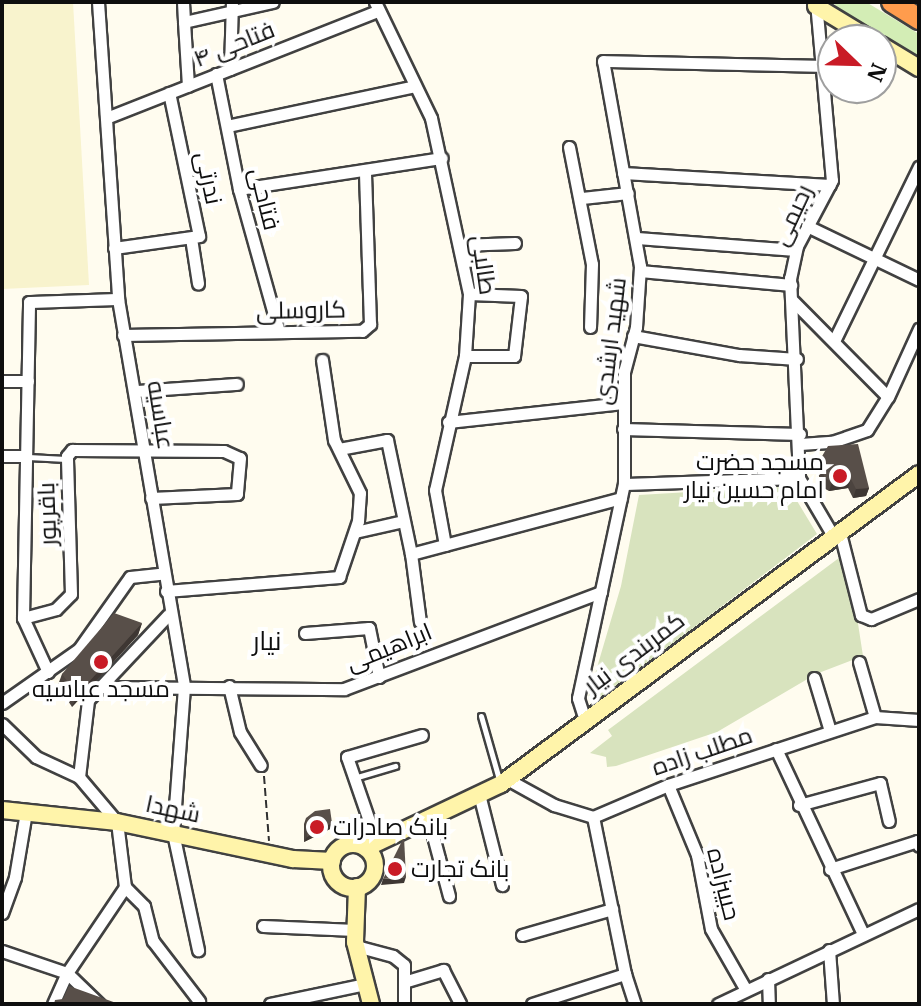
<!DOCTYPE html>
<meta charset="utf-8">
<style>
body{margin:0}
#map{position:relative;width:921px;height:1006px;overflow:hidden;background:#fffcef;font-family:"IBM Plex Serif",Cairo,serif}
div>[style]{position:absolute}
[style*='--x']{left:calc(var(--x)*1px);top:calc(var(--y)*1px);width:calc(var(--w)*1px);rotate:calc(var(--a)*1deg)}
.farmland>*{inset:0;background:#f8f3cd}
.green>*{inset:0;background:#d3edb5}
.cemetery>*{inset:0;background:#d8e3be}
.path>*{height:2px;margin-top:-1px;transform-origin:0;background:repeating-linear-gradient(90deg,#303030 0 8px,transparent 0 12px)}
.roads{filter:drop-shadow(2px 0 #414141) drop-shadow(-2px 0 #414141) drop-shadow(0 2px #414141) drop-shadow(0 -2px #414141)}
.lane>*{height:5px;margin:-2.5px;padding:0 2.5px;transform-origin:2.5px;border-radius:2.5px;background:#fff}
.street>*{height:11px;margin:-5.5px;padding:0 5.5px;transform-origin:5.5px;border-radius:5.5px;background:#fff}
.secondary>*{height:16px;margin:-8px;padding:0 8px;transform-origin:8px;border-radius:8px;background:#fff4aa}
.secondary>.ring{margin:-8px;padding:0;box-sizing:content-box;background:none;border:16px solid #fff4aa;border-radius:50%}
.highway>*{height:20px;margin:-10px;padding:0 10px;transform-origin:10px;border-radius:10px;background:#ff9c4d}
.wall>*{inset:0;background:#4c443f}
.shaded-wall>*{inset:0;background:#3e3733}
.building>*{inset:0;background:#584f49}
.dots>*{width:22px;height:22px;translate:-50% -50%;box-sizing:border-box;border:4px solid #fff;border-radius:50%}
span{translate:-50% -50%;white-space:nowrap;text-align:center;line-height:1.15;-webkit-text-stroke:8px #fff;paint-order:stroke}
.street-label{font-size:24px;color:#0e0e0e}
.poi-label{font-size:24px;color:#0e0e0e}
.right{translate:-100% -50%;text-align:right}
.left{translate:0 -50%;text-align:left}
.neighbourhood-label{font-size:26px;color:#0e0e0e}
.frame{position:absolute;inset:0;border:4px solid #0e0e0e;pointer-events:none}
.north{position:absolute;left:817px;top:24px;width:80px;height:80px;box-sizing:border-box;background:#fff;border:2px solid #9f9f9f;border-radius:50%;rotate:113deg;font-size:22px;font-weight:700;line-height:32px;text-align:center;color:#0e0e0e}
.north::after{content:'';display:block;margin:auto;width:28px;height:36px;background:#c91b26;clip-path:polygon(50% 0,100% 100%,50% 72%,0 100%)}
</style>
<div id="map">
<div class="farmland">
<i style="clip-path:polygon(2px 2px,73px 2px,89px 285px,2px 289px)"></i>
</div>
<div class="green">
<i style="clip-path:polygon(833px 2px,866px 2px,919px 34px,919px 61px,849px 21px)"></i>
</div>
<div class="cemetery">
<i style="clip-path:polygon(788px 486px,817px 534px,593px 704px,588px 698px,621px 586px,639px 495px)"></i>
<i style="clip-path:polygon(847px 552px,863px 656px,816px 674px,717px 732px,616px 766px,607px 767px,606px 757px,590px 753px,612px 736px,608px 730px)"></i>
</div>
<div class="path">
<i style="--x:264;--y:776;--w:65;--a:85.6"></i>
</div>
<div class="roads">
<div class="lane">
<i style="--x:28;--y:457;--w:38;--a:3"></i>
<i style="--x:481;--y:716;--w:66;--a:74.1"></i>
<i style="--x:354;--y:778;--w:43;--a:-16.3"></i>
</div>
<div class="street">
<i style="--x:98;--y:2;--w:298;--a:86.1"></i>
<i style="--x:118;--y:299;--w:394;--a:80.3"></i>
<i style="--x:184;--y:687;--w:146;--a:94.3"></i>
<i style="--x:173;--y:833;--w:120;--a:77.9"></i>
<i style="--x:183;--y:2;--w:20;--a:87"></i>
<i style="--x:184;--y:22;--w:91;--a:-12.7"></i>
<i style="--x:375;--y:2;--w:129;--a:64.2"></i>
<i style="--x:431;--y:118;--w:180;--a:77.8"></i>
<i style="--x:469;--y:294;--w:62;--a:93.7"></i>
<i style="--x:465;--y:356;--w:137;--a:102.6"></i>
<i style="--x:435;--y:490;--w:56;--a:79.7"></i>
<i style="--x:816;--y:2;--w:179;--a:84.9"></i>
<i style="--x:832;--y:180;--w:75;--a:117.9"></i>
<i style="--x:797;--y:246;--w:33;--a:102"></i>
<i style="--x:790;--y:278;--w:200;--a:87.4"></i>
<i style="--x:799;--y:478;--w:65;--a:59.5"></i>
<i style="--x:184;--y:22;--w:64;--a:86.4"></i>
<i style="--x:230;--y:69;--w:67;--a:-88.3"></i>
<i style="--x:216;--y:74;--w:117;--a:78.7"></i>
<i style="--x:239;--y:189;--w:148;--a:74.4"></i>
<i style="--x:106;--y:118;--w:292;--a:-21.5"></i>
<i style="--x:227;--y:126;--w:192;--a:-12"></i>
<i style="--x:569;--y:147;--w:119;--a:78.9"></i>
<i style="--x:592;--y:264;--w:63;--a:91.8"></i>
<i style="--x:623;--y:173;--w:207;--a:3.3"></i>
<i style="--x:239;--y:189;--w:205;--a:-8.7"></i>
<i style="--x:582;--y:198;--w:46;--a:-6.2"></i>
<i style="--x:807;--y:226;--w:124;--a:25.7"></i>
<i style="--x:191;--y:238;--w:46;--a:81.2"></i>
<i style="--x:637;--y:238;--w:159;--a:4.3"></i>
<i style="--x:460;--y:245;--w:55;--a:-2.1"></i>
<i style="--x:114;--y:248;--w:86;--a:-8"></i>
<i style="--x:199;--y:236;--w:146;--a:-101.8"></i>
<i style="--x:640;--y:271;--w:152;--a:5.3"></i>
<i style="--x:792;--y:300;--w:136;--a:45.3"></i>
<i style="--x:888;--y:397;--w:75;--a:-65.5"></i>
<i style="--x:123;--y:335;--w:239;--a:-1"></i>
<i style="--x:362;--y:331;--w:11;--a:-41"></i>
<i style="--x:370;--y:324;--w:154;--a:-91.9"></i>
<i style="--x:633;--y:336;--w:108;--a:10.2"></i>
<i style="--x:739;--y:355;--w:58;--a:3.9"></i>
<i style="--x:834;--y:341;--w:194;--a:-64"></i>
<i style="--x:465;--y:356;--w:49;--a:0"></i>
<i style="--x:514;--y:356;--w:60;--a:-83.3"></i>
<i style="--x:521;--y:296;--w:52;--a:-177.8"></i>
<i style="--x:2;--y:381;--w:26;--a:0"></i>
<i style="--x:136;--y:391;--w:101;--a:-4"></i>
<i style="--x:448;--y:422;--w:176;--a:-6.2"></i>
<i style="--x:623;--y:429;--w:177;--a:1.6"></i>
<i style="--x:800;--y:444;--w:32;--a:-4"></i>
<i style="--x:832;--y:442;--w:37;--a:-19"></i>
<i style="--x:867;--y:430;--w:39;--a:-58"></i>
<i style="--x:339;--y:449;--w:49;--a:-10.6"></i>
<i style="--x:387;--y:440;--w:116;--a:78.1"></i>
<i style="--x:2;--y:456;--w:20;--a:0"></i>
<i style="--x:624;--y:484;--w:175;--a:-2"></i>
<i style="--x:839;--y:529;--w:89;--a:75.7"></i>
<i style="--x:861;--y:615;--w:11;--a:22"></i>
<i style="--x:871;--y:619;--w:52;--a:-22.6"></i>
<i style="--x:355;--y:532;--w:49;--a:-12.9"></i>
<i style="--x:166;--y:591;--w:174;--a:-4.6"></i>
<i style="--x:339;--y:577;--w:59;--a:-71.3"></i>
<i style="--x:358;--y:521;--w:28;--a:-86"></i>
<i style="--x:360;--y:493;--w:59;--a:-116.1"></i>
<i style="--x:334;--y:440;--w:81;--a:-98.5"></i>
<i style="--x:23;--y:618;--w:34;--a:-15"></i>
<i style="--x:56;--y:609;--w:21;--a:-45"></i>
<i style="--x:71;--y:594;--w:138;--a:-91.7"></i>
<i style="--x:67;--y:456;--w:8;--a:-50"></i>
<i style="--x:72;--y:450;--w:152;--a:0.4"></i>
<i style="--x:224;--y:451;--w:17;--a:24"></i>
<i style="--x:240;--y:458;--w:36;--a:95"></i>
<i style="--x:237;--y:494;--w:86;--a:177.3"></i>
<i style="--x:420;--y:622;--w:69;--a:-97.5"></i>
<i style="--x:411;--y:554;--w:217;--a:-14.9"></i>
<i style="--x:305;--y:633;--w:64;--a:-4.5"></i>
<i style="--x:369;--y:628;--w:50;--a:78.5"></i>
<i style="--x:859;--y:662;--w:57;--a:73.8"></i>
<i style="--x:48;--y:672;--w:60;--a:-114.8"></i>
<i style="--x:23;--y:618;--w:316;--a:-88.9"></i>
<i style="--x:29;--y:302;--w:89;--a:-1.9"></i>
<i style="--x:814;--y:678;--w:55;--a:73.2"></i>
<i style="--x:229;--y:686;--w:47;--a:76.6"></i>
<i style="--x:240;--y:732;--w:39;--a:58"></i>
<i style="--x:103;--y:687;--w:241;--a:0.5"></i>
<i style="--x:344;--y:689;--w:275;--a:-20.7"></i>
<i style="--x:2;--y:703;--w:94;--a:-35"></i>
<i style="--x:79;--y:649;--w:88;--a:-54.7"></i>
<i style="--x:130;--y:577;--w:31;--a:-6"></i>
<i style="--x:585;--y:720;--w:23;--a:-108"></i>
<i style="--x:578;--y:698;--w:219;--a:-77.9"></i>
<i style="--x:624;--y:484;--w:112;--a:-90"></i>
<i style="--x:624;--y:372;--w:47;--a:-75.1"></i>
<i style="--x:636;--y:327;--w:61;--a:-86.2"></i>
<i style="--x:640;--y:266;--w:208;--a:-100.2"></i>
<i style="--x:603;--y:61;--w:218;--a:1.3"></i>
<i style="--x:2;--y:724;--w:47;--a:44.1"></i>
<i style="--x:36;--y:757;--w:47;--a:24.9"></i>
<i style="--x:776;--y:749;--w:204;--a:64.8"></i>
<i style="--x:507;--y:779;--w:54;--a:29"></i>
<i style="--x:554;--y:805;--w:41;--a:17.1"></i>
<i style="--x:593;--y:817;--w:82;--a:-23.1"></i>
<i style="--x:668;--y:785;--w:218;--a:-18.2"></i>
<i style="--x:875;--y:717;--w:44;--a:3.9"></i>
<i style="--x:668;--y:785;--w:76;--a:67.5"></i>
<i style="--x:697;--y:855;--w:75;--a:79.3"></i>
<i style="--x:711;--y:929;--w:70;--a:60.2"></i>
<i style="--x:479;--y:794;--w:94;--a:75.8"></i>
<i style="--x:799;--y:805;--w:84;--a:-15.2"></i>
<i style="--x:880;--y:783;--w:39;--a:77"></i>
<i style="--x:428;--y:817;--w:82;--a:75.1"></i>
<i style="--x:376;--y:841;--w:89;--a:-109"></i>
<i style="--x:347;--y:757;--w:78;--a:-16.3"></i>
<i style="--x:830;--y:869;--w:91;--a:-17.8"></i>
<i style="--x:917;--y:841;--w:5;--a:68"></i>
<i style="--x:125;--y:887;--w:27;--a:45"></i>
<i style="--x:144;--y:906;--w:36;--a:76"></i>
<i style="--x:153;--y:941;--w:76;--a:52.5"></i>
<i style="--x:2;--y:913;--w:38;--a:-70"></i>
<i style="--x:15;--y:877;--w:66;--a:-80.4"></i>
<i style="--x:263;--y:926;--w:92;--a:2.5"></i>
<i style="--x:522;--y:935;--w:94;--a:-16.1"></i>
<i style="--x:356;--y:946;--w:38;--a:15"></i>
<i style="--x:393;--y:956;--w:14;--a:39"></i>
<i style="--x:404;--y:965;--w:39;--a:90"></i>
<i style="--x:829;--y:950;--w:54;--a:85.8"></i>
<i style="--x:2;--y:951;--w:69;--a:18.7"></i>
<i style="--x:67;--y:973;--w:45;--a:44.1"></i>
<i style="--x:625;--y:974;--w:32;--a:72"></i>
<i style="--x:768;--y:979;--w:25;--a:88"></i>
<i style="--x:407;--y:981;--w:38;--a:-17"></i>
<i style="--x:443;--y:970;--w:38;--a:63"></i>
<i style="--x:53;--y:1004;--w:34;--a:-66"></i>
<i style="--x:67;--y:973;--w:104;--a:-56"></i>
<i style="--x:125;--y:887;--w:65;--a:-97"></i>
<i style="--x:117;--y:822;--w:59;--a:-130.2"></i>
<i style="--x:79;--y:777;--w:78;--a:-83.3"></i>
<i style="--x:88;--y:700;--w:117;--a:-46.7"></i>
<i style="--x:270;--y:1004;--w:98;--a:-11.8"></i>
<i style="--x:532;--y:1004;--w:98;--a:-17.9"></i>
<i style="--x:625;--y:974;--w:160;--a:-101.5"></i>
<i style="--x:718;--y:1004;--w:222;--a:-25.3"></i>
</div>
<div class="secondary">
<i style="--x:816;--y:6;--w:66;--a:31.3"></i>
<i style="--x:881;--y:45;--w:44;--a:31.2"></i>
<i style="--x:2;--y:810;--w:116;--a:6"></i>
<i style="--x:117;--y:822;--w:180;--a:11.9"></i>
<i style="--x:293;--y:859;--w:39;--a:3"></i>
<i class="ring" style="left:331px;top:844px;width:28px;height:28px"></i>
<i style="--x:366;--y:848;--w:149;--a:-25.4"></i>
<i style="--x:501;--y:784;--w:520;--a:-36.56"></i>
<i style="--x:357;--y:887;--w:55;--a:92.1"></i>
<i style="--x:355;--y:942;--w:64;--a:75.5"></i>
</div>
<div class="highway">
<i style="--x:892;--y:2;--w:32;--a:32"></i>
</div>
</div>
<div class="wall">
<i style="clip-path:polygon(821px 458px,869px 488px,866px 496px,853px 498px,848px 488px,829px 491px,820px 486px,818px 467px)"></i>
<i style="clip-path:polygon(142px 623px,138px 635px,72px 707px,58px 685px,62px 674px)"></i>
<i style="clip-path:polygon(306px 818px,332px 823px,330px 829px,304px 842px,304px 824px)"></i>
</div>
<div class="shaded-wall">
<i style="clip-path:polygon(851px 479px,848px 488px,829px 491px,832px 483px)"></i>
<i style="clip-path:polygon(869px 488px,866px 496px,853px 498px,856px 489px)"></i>
<i style="clip-path:polygon(142px 623px,138px 635px,72px 707px,77px 695px)"></i>
<i style="clip-path:polygon(332px 823px,330px 829px,304px 842px,307px 837px)"></i>
<i style="clip-path:polygon(406px 877px,404px 883px,381px 885px,383px 879px)"></i>
</div>
<div class="building">
<i style="clip-path:polygon(858px 444px,869px 488px,856px 489px,851px 479px,832px 483px,824px 477px,821px 458px,828px 446px)"></i>
<i style="clip-path:polygon(114px 613px,142px 623px,77px 695px,62px 674px)"></i>
<i style="clip-path:polygon(330px 809px,332px 823px,307px 837px,306px 818px,315px 811px)"></i>
<i style="clip-path:polygon(404px 837px,406px 877px,383px 879px)"></i>
<i style="clip-path:polygon(69px 986px,119px 1004px,54px 1004px,55px 1000px,63px 999px)"></i>
</div>
<div class="dots">
<i style="left:840px;top:476px;background:#c91b26"></i>
<i style="left:101px;top:662px;background:#c91b26"></i>
<i style="left:317px;top:827px;background:#c91b26"></i>
<i style="left:395px;top:869px;background:#c91b26"></i>
</div>
<div class="street-label">
<span style="left:234px;top:44px;rotate:-22deg">فتاحی ۴</span>
<span style="left:209px;top:178px;rotate:78deg">ندرتی</span>
<span style="left:265px;top:199px;rotate:76deg">فتاحی</span>
<span style="left:792px;top:215px;rotate:-65deg">رحیمی</span>
<span style="left:484px;top:265px;rotate:82deg">طالبی</span>
<span style="left:301px;top:310px;rotate:-1deg">کاروسلی</span>
<span style="left:610px;top:341px;rotate:-83deg">شهید ارشدی</span>
<span style="left:161px;top:415px;rotate:81deg">عباسیه</span>
<span style="left:47px;top:514px;rotate:-92deg">باقرپور</span>
<span style="left:389px;top:647px;rotate:-22deg">ابراهیمی</span>
<span style="left:634px;top:653px;rotate:-37deg">کمربندی نیار</span>
<span style="left:702px;top:751px;rotate:-19deg">مطلب زاده</span>
<span style="left:173px;top:809px;rotate:12deg">شهدا</span>
<span style="left:724px;top:884px;rotate:76deg">حبیبزاده</span>
</div>
<div class="poi-label">
<span class="right" style="left:824px;top:476px">مسجد حضرت<br>امام حسین نیار</span>
<span style="left:101px;top:689px">مسجد عباسیه</span>
<span class="left" style="left:333px;top:827px">بانک صادرات</span>
<span class="left" style="left:411px;top:869px">بانک تجارت</span>
</div>
<div class="neighbourhood-label">
<span style="left:267px;top:641px">نیار</span>
</div>
<div class="frame"></div>
<div class="north">N</div>
</div>
